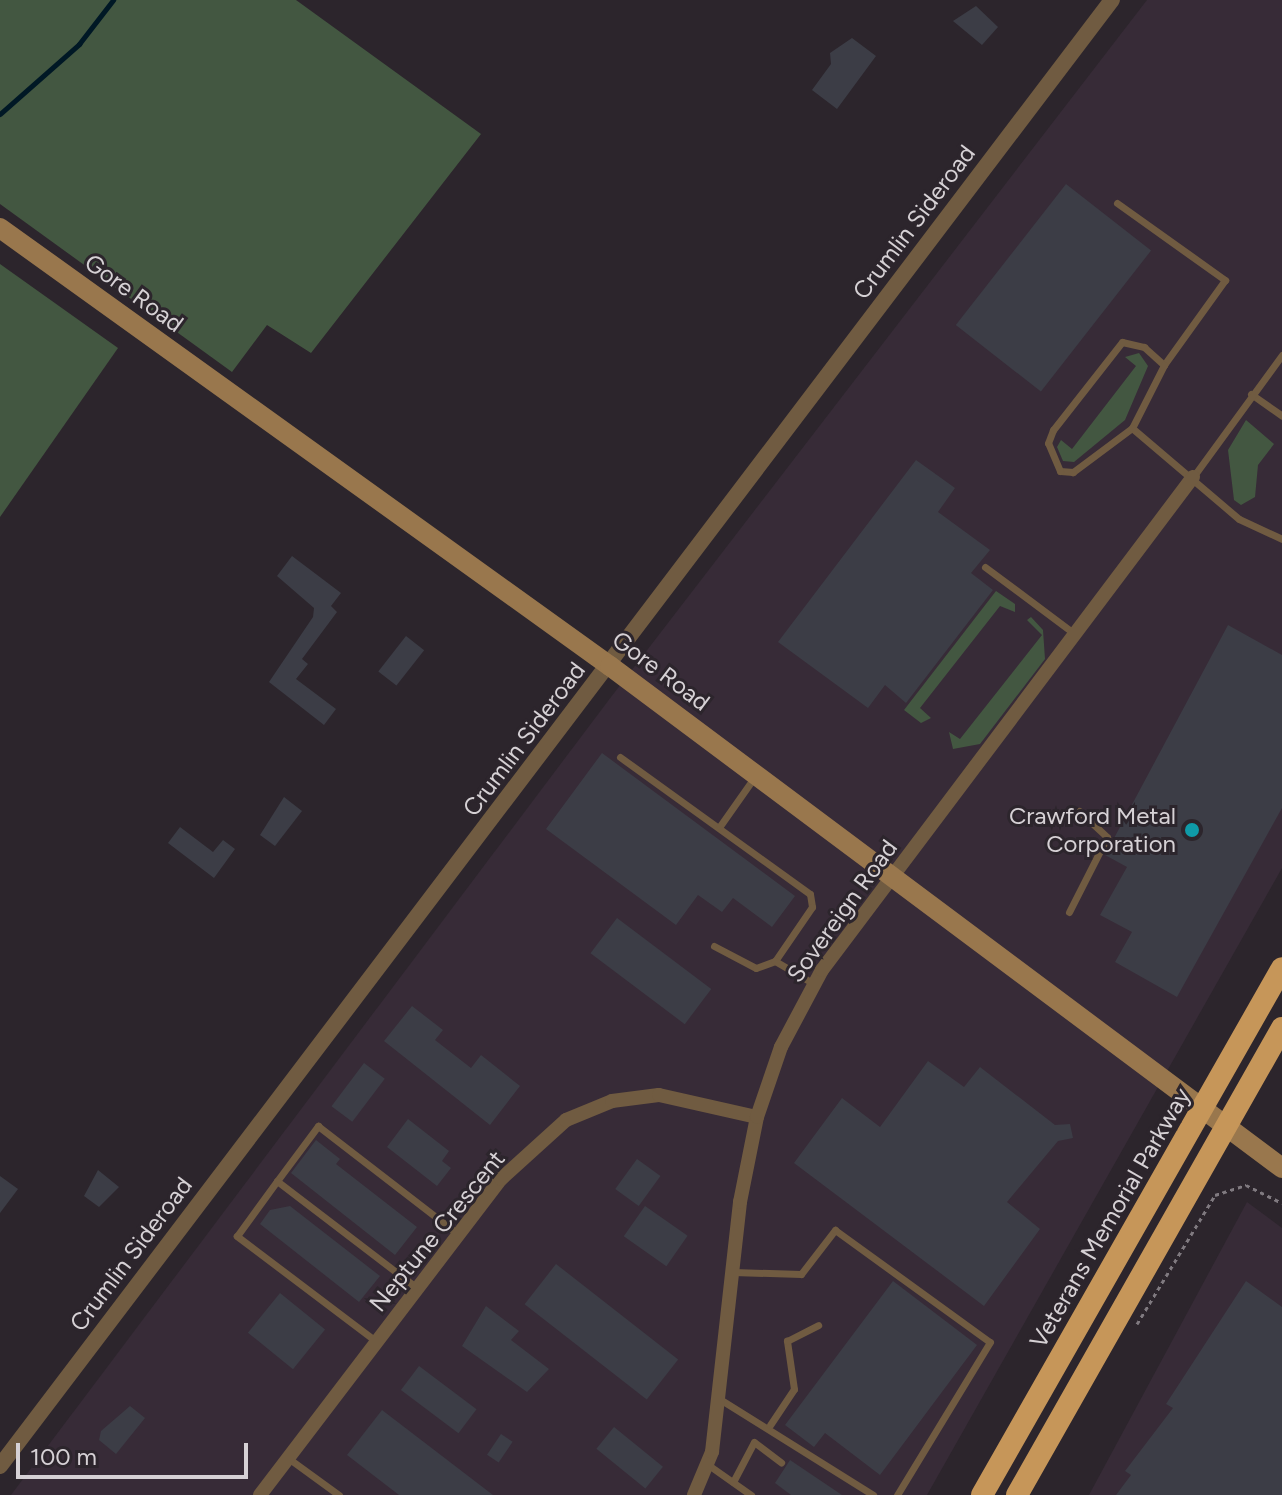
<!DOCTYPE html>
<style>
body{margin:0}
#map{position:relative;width:1282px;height:1495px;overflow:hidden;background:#2c252c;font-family:Figtree,sans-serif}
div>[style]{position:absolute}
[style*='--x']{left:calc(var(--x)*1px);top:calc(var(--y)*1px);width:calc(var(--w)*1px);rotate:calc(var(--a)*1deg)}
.built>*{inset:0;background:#372b37}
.green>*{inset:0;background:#435741}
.stream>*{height:5px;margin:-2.5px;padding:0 2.5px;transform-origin:2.5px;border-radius:2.5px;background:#001825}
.building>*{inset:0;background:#3c3d46;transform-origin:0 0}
.path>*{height:3px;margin-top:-1.5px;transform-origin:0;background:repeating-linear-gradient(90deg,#807a80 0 4px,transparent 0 8px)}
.service>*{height:7px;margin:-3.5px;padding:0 3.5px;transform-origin:3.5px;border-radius:3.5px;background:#705b41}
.minor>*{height:14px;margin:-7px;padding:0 7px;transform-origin:7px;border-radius:7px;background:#705b41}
.tertiary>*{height:16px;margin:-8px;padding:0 8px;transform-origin:8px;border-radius:8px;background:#705b41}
.secondary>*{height:20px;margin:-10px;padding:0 10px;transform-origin:10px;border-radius:10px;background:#99774d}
.trunk>*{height:22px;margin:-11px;padding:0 11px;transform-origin:11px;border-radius:11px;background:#c69659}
.dots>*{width:22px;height:22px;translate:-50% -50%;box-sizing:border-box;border:4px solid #2c252c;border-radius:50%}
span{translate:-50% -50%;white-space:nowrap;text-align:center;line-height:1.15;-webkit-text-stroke:6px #2c252c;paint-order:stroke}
.street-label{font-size:24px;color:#d6d1d5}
.poi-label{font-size:24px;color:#d6d1d5}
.right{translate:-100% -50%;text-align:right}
.scale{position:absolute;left:16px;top:1443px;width:232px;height:36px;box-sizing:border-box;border:4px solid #d6d1d5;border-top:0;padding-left:10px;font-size:24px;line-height:28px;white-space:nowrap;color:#d6d1d5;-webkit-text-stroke:6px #2c252c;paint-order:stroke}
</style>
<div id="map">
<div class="built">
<i style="clip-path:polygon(1147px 0,1282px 0,1282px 868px,927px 1495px,11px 1495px,608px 701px)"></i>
<i style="clip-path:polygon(1247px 1202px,1282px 1228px,1282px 1495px,1089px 1495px)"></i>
</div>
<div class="green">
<i style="clip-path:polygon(0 0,296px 0,481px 134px,311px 353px,267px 325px,232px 372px,0 204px)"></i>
<i style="clip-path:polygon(0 264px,118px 348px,0 517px)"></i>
<i style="clip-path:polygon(1139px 353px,1148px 366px,1125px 420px,1074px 462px,1063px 461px,1057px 447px,1061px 440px,1072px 449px,1136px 366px,1125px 357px)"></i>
<i style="clip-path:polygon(1246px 420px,1274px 444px,1258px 465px,1255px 497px,1241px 505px,1234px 500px,1228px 450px)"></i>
<i style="clip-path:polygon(996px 591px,1015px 604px,1015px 612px,1000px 606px,920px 708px,931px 718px,921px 723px,904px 710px)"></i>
<i style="clip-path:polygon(1031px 617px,1043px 630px,1045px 659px,980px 744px,953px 749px,949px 732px,960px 739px,1042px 635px,1027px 620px)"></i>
</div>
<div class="stream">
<i style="--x:0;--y:114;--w:106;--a:-41.5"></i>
<i style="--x:79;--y:44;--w:56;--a:-52.3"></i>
</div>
<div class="building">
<i style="clip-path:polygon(976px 6px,998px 27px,982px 45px,953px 21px)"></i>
<i style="clip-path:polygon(852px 38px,876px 56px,837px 109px,812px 90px,831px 64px,830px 53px)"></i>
<i style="left:1066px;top:184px;width:108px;height:179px;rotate:38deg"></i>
<i style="clip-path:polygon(916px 460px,955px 488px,938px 512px,990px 550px,971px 573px,993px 590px,906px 703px,885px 685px,868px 708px,778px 642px)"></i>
<i style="clip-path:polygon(292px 556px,341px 593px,331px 606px,337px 612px,302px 659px,308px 664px,296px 679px,336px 709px,324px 725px,269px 682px,313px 617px,314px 608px,277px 576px)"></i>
<i style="clip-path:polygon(1228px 625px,1282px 655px,1282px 808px,1177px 997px,1115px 962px,1132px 932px,1100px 915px,1127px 867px,1105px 855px)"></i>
<i style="left:406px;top:636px;width:23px;height:45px;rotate:38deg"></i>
<i style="clip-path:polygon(602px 753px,795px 896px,772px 927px,733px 898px,722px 912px,698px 895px,676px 925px,546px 829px)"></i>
<i style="clip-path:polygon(284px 797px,302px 811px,275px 846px,260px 835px)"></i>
<i style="clip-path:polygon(180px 827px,213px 852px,223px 840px,235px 849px,214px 878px,168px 843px)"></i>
<i style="left:617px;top:918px;width:118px;height:44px;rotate:37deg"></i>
<i style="clip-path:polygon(412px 1006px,443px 1030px,435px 1040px,471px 1068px,481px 1055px,520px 1086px,490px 1125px,384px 1041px)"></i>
<i style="clip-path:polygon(928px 1061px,964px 1087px,980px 1067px,1055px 1125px,1070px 1124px,1073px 1138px,1058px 1141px,1007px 1202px,1040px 1229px,984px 1306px,794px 1163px,842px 1098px,880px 1127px)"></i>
<i style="left:364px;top:1063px;width:26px;height:54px;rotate:37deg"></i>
<i style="clip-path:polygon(408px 1119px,449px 1151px,442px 1161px,451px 1168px,437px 1186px,387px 1147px)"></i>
<i style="clip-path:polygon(316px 1140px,340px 1159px,336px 1164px,417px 1227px,395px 1255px,291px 1173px)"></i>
<i style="left:637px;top:1159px;width:29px;height:37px;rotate:36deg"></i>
<i style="clip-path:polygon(98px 1170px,119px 1187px,99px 1207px,84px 1196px)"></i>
<i style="clip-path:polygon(0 1176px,18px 1189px,0 1213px)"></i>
<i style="clip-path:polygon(290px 1206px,380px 1276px,359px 1302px,260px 1224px,270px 1210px)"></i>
<i style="left:645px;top:1206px;width:52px;height:37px;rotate:35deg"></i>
<i style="left:556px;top:1264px;width:155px;height:51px;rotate:38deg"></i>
<i style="clip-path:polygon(893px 1281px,977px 1345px,880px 1475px,825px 1433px,814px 1447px,785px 1425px)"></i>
<i style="clip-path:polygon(1246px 1281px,1282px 1307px,1282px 1495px,1116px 1495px,1131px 1475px,1125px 1471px,1173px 1408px,1166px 1404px)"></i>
<i style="left:280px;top:1293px;width:58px;height:51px;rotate:39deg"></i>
<i style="clip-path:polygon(486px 1306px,519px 1331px,511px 1340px,549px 1369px,527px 1392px,462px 1346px)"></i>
<i style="left:419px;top:1366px;width:72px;height:30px;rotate:37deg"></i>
<i style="clip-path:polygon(130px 1406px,145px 1418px,116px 1454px,99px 1440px,101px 1431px)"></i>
<i style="clip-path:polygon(382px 1410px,493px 1495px,399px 1495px,347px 1455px)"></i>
<i style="left:614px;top:1427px;width:63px;height:28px;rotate:39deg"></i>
<i style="left:501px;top:1434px;width:14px;height:25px;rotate:34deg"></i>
<i style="clip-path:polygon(790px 1460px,842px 1495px,791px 1495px,775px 1483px)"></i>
</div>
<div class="path">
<i style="--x:1137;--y:1324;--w:151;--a:-58.8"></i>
<i style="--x:1215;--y:1195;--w:33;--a:-18"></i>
<i style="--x:1246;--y:1185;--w:40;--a:26.6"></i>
</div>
<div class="service">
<i style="--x:1117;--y:203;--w:133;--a:35.5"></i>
<i style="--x:1225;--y:280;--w:105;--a:125.7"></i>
<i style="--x:1122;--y:342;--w:23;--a:13"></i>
<i style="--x:1144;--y:347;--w:27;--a:42"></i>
<i style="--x:1164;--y:365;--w:71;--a:116.9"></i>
<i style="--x:1132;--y:428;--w:74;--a:143.3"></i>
<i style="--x:1073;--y:472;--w:13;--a:-176"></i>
<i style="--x:1060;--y:471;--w:30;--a:-113"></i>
<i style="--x:1048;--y:443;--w:14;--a:-69"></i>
<i style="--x:1053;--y:430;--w:112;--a:-51.9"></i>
<i style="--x:1251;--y:394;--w:38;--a:35"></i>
<i style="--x:1132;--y:428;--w:140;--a:40.4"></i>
<i style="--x:1239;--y:519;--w:47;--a:24.9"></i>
<i style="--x:1193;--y:477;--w:151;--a:-53.9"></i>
<i style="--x:985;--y:567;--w:112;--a:36.7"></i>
<i style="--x:620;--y:757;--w:234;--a:35.8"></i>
<i style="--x:810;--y:894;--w:13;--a:81"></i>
<i style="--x:812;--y:907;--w:65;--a:124.4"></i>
<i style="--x:720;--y:826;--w:62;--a:-54.8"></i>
<i style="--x:1069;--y:912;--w:84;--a:-63.1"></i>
<i style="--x:1107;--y:837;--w:38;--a:-137"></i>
<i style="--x:714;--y:946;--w:47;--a:27.6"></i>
<i style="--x:756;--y:968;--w:20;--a:-20"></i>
<i style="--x:775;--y:961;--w:45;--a:30.5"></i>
<i style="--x:277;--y:1181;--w:69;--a:-53.3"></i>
<i style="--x:318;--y:1126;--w:178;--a:37.7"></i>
<i style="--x:733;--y:1272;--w:68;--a:1.7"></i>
<i style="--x:801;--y:1274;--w:56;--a:-52.3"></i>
<i style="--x:835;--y:1230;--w:191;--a:35.9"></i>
<i style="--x:990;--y:1342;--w:179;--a:121.3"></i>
<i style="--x:377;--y:1342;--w:176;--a:-142.9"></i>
<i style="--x:237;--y:1236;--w:68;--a:-54"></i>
<i style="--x:277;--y:1181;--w:176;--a:37.4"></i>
<i style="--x:718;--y:1398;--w:183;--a:32"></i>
<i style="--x:770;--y:1425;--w:43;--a:-56.3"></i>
<i style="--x:794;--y:1389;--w:49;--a:-98.3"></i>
<i style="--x:787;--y:1341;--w:35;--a:-27"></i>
<i style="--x:288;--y:1458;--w:63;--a:36"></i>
<i style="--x:707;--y:1464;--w:54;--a:35.2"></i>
<i style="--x:733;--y:1482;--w:45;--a:-62.3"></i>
<i style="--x:754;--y:1442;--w:34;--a:37"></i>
</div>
<div class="minor">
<i style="--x:260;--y:1495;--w:397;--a:-52.7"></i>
<i style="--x:501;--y:1179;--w:88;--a:-42.2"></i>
<i style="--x:566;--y:1120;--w:50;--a:-22.4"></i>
<i style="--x:612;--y:1101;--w:47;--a:-7.3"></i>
<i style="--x:659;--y:1095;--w:100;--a:12.7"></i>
<i style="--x:694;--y:1495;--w:47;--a:-67.3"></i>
<i style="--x:712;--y:1452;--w:252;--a:-83.6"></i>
<i style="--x:740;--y:1202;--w:87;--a:-78.7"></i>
<i style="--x:757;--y:1117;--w:74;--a:-71.1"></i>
<i style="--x:781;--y:1047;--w:87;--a:-62"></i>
<i style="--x:822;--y:970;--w:617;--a:-53.04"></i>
</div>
<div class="tertiary">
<i style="--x:0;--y:1466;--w:1840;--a:-52.82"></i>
</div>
<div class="secondary">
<i style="--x:0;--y:228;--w:751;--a:35.68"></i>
<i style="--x:610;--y:666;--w:839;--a:36.76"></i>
</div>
<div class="trunk">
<i style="--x:982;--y:1495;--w:606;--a:-60.35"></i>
<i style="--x:1017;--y:1495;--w:537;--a:-60.43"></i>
</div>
<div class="dots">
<i style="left:1192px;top:830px;background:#0f9aa8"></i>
</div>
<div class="street-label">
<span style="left:914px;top:222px;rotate:-53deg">Crumlin Sideroad</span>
<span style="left:134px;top:293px;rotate:36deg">Gore Road</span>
<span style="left:661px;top:671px;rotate:37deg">Gore Road</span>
<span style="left:524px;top:739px;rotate:-53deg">Crumlin Sideroad</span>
<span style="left:842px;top:911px;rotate:-54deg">Sovereign Road</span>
<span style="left:1110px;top:1218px;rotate:-60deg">Veterans Memorial Parkway</span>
<span style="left:437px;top:1231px;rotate:-51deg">Neptune Crescent</span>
<span style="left:131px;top:1254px;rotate:-53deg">Crumlin Sideroad</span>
</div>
<div class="poi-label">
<span class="right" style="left:1176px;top:830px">Crawford Metal<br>Corporation</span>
</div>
<div class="scale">100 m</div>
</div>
